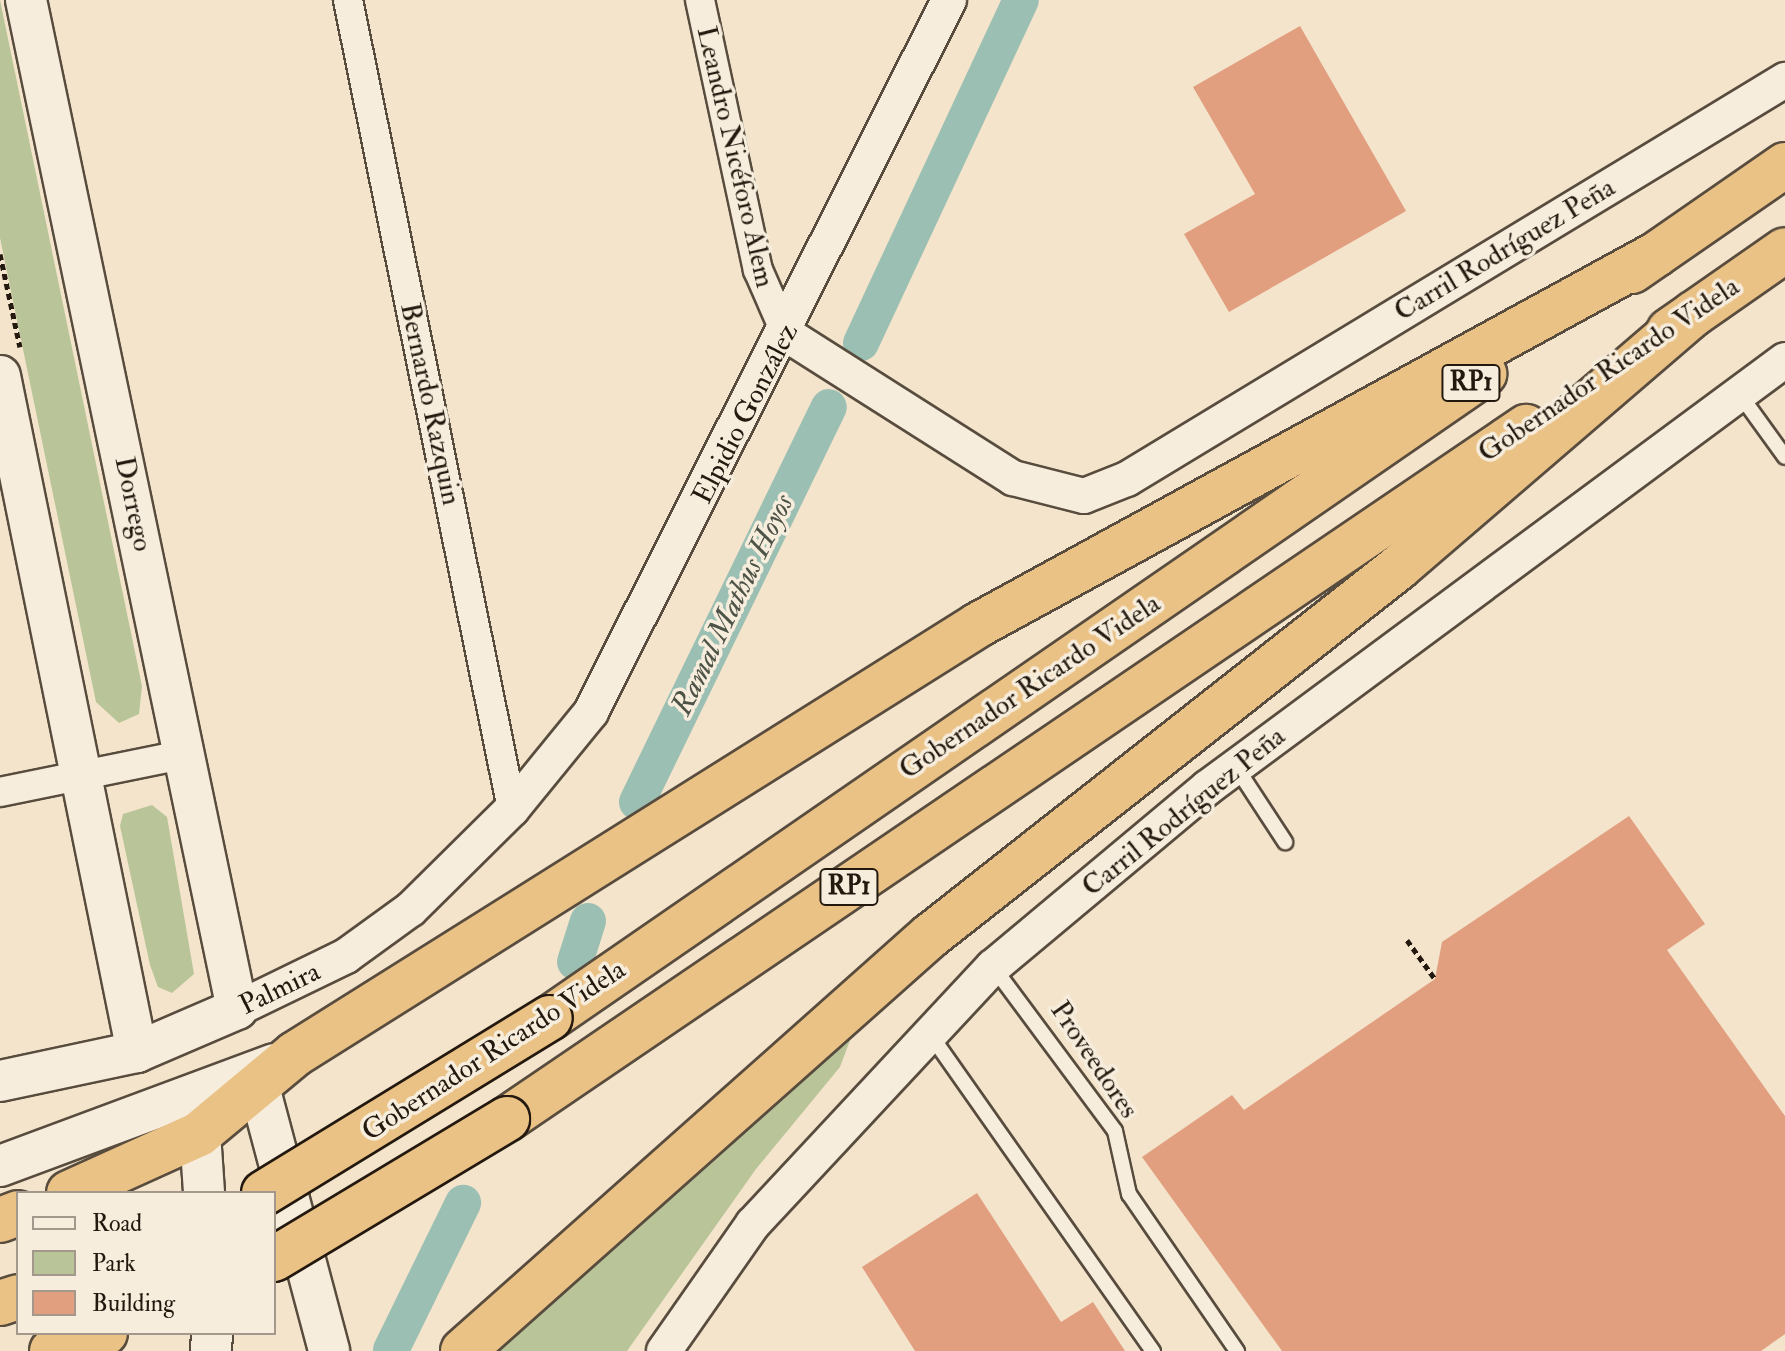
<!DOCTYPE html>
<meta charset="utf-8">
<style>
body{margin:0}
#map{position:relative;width:1785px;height:1351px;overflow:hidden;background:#f3e4cb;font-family:"IM FELL Double Pica",serif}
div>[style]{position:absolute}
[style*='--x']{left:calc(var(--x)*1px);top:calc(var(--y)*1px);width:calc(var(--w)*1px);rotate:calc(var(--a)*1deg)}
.green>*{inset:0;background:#b9c599}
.canal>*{height:36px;margin:-18px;padding:0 18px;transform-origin:18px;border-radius:18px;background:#9cbfb3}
.building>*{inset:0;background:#e29f80}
.path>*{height:5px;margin-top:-2.5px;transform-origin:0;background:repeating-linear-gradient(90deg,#24190f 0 6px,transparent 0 10px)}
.roads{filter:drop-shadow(2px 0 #584c3e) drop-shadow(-2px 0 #584c3e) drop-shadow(0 2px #584c3e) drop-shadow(0 -2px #584c3e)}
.service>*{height:14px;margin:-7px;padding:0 7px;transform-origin:7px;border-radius:7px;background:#f7eddd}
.minor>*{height:28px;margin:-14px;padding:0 14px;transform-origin:14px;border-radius:14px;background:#f7eddd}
.tertiary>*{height:34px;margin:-17px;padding:0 17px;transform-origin:17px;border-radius:17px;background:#f7eddd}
.secondary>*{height:40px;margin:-20px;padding:0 20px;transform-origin:20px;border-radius:20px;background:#f7eddd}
.motorway>*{height:44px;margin:-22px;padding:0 22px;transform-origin:22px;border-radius:22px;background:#eac286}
.bridges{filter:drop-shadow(2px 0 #24190f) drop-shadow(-2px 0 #24190f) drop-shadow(0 2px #24190f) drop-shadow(0 -2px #24190f)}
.motorway-bridge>*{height:44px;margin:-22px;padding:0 22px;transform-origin:22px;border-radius:22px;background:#eac286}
span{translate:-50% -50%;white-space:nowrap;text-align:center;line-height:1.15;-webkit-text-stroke:7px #f7eddd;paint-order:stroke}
.shield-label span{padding:2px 6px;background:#f7eddd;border:2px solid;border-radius:6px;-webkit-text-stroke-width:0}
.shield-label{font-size:26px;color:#24190f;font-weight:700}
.street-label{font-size:28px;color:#24190f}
.water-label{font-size:30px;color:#4e5348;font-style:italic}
.legend{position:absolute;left:16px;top:1191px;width:260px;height:144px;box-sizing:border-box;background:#f7eddd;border:2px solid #a3988b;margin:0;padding:10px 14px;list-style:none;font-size:24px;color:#24190f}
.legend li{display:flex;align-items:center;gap:16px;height:40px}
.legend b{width:40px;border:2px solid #a3988b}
</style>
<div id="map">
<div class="green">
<i style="clip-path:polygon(0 0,142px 686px,139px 714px,119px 723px,96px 702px,0 238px)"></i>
<i style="clip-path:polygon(152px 805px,167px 817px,194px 974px,172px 993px,158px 987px,150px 965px,120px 826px,123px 814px)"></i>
<i style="clip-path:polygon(855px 1027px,840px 1067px,756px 1169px,627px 1351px,492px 1351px)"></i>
</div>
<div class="canal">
<i style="--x:861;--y:343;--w:378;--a:-65"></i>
<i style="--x:637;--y:802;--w:439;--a:-64.1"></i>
<i style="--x:575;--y:962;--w:43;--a:-72.4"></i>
<i style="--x:391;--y:1350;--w:164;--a:-63.9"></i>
</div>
<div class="building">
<i style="clip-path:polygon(1300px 26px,1406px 211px,1229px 312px,1184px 234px,1255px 194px,1193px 87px)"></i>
<i style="clip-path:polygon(1629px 816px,1705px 924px,1667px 950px,1785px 1116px,1785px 1334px,1761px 1351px,1282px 1351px,1142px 1157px,1232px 1095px,1244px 1110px,1435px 979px,1442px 942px)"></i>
<i style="clip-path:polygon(977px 1193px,1061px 1322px,1093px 1302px,1125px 1351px,915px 1351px,862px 1267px)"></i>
</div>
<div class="path">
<i style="--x:0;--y:254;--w:95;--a:77.9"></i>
<i style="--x:1407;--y:940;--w:48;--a:54.3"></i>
</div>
<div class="roads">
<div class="service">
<i style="--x:1741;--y:396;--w:75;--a:54.2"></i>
<i style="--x:1236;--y:767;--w:90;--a:56.8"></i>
<i style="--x:994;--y:968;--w:203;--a:53.4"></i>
<i style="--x:1115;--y:1131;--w:65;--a:77.5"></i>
<i style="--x:1129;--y:1194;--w:191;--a:55.5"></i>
<i style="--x:930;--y:1034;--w:388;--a:54.9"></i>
</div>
<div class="minor">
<i style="--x:348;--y:0;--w:825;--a:78.54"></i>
<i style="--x:700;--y:0;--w:276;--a:77.9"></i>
<i style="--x:758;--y:270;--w:70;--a:66.4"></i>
<i style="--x:0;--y:792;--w:190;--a:-11.5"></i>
</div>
<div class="tertiary">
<i style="--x:786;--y:334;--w:269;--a:32.4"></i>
<i style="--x:1013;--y:478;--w:73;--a:14.2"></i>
<i style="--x:1084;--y:496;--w:46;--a:-21.6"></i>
<i style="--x:1127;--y:479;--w:770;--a:-31.23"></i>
<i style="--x:237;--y:1009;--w:121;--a:-25.9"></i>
<i style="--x:346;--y:956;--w:80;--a:-35.9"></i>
<i style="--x:411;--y:909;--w:142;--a:-44.7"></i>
<i style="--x:512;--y:809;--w:125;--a:-50.8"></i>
<i style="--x:591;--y:712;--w:797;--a:-63.31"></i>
<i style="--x:664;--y:1351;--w:155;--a:-55"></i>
<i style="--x:753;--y:1224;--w:352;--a:-47"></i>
<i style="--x:993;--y:967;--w:279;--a:-39.9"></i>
<i style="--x:1207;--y:788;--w:719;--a:-36.52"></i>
</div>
<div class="secondary">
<i style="--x:0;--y:376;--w:690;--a:78.54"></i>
<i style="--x:255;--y:1072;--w:289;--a:75.1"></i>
<i style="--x:0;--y:1081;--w:140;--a:-12"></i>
<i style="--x:137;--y:1052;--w:109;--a:-23.3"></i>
<i style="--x:237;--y:1009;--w:1031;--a:-101.81"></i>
<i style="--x:198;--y:1104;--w:89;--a:86.1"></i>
<i style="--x:0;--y:1166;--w:292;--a:-20.4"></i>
<i style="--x:211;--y:1351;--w:18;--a:-87"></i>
</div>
<div class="motorway">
<i style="--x:1632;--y:271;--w:186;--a:-34.7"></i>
<i style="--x:1669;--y:331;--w:141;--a:-34.9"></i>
<i style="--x:550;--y:1018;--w:1135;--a:-34.59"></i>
<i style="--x:507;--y:1119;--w:1232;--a:-34.18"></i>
<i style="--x:69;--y:1193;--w:143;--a:-24.4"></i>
<i style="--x:199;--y:1134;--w:125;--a:-39.8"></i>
<i style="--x:295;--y:1054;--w:807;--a:-32.13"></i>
<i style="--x:978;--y:625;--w:772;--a:-28.66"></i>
<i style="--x:0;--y:1220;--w:19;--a:-21"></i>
<i style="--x:0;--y:1303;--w:19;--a:-18"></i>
<i style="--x:52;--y:1351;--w:56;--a:-18.8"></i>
<i style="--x:463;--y:1351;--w:625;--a:-41.63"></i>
<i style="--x:930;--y:936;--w:597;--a:-38.19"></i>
<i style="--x:1399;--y:567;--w:389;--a:-40.7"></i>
</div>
</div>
<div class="bridges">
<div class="motorway-bridge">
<i style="--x:264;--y:1193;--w:335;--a:-31.5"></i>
<i style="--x:274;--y:1259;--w:272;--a:-31"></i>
</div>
</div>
<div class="shield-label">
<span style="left:1471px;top:383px">RP1</span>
<span style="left:849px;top:887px">RP1</span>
</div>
<div class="street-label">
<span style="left:735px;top:157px;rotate:77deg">Leandro Nicéforo Alem</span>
<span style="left:1505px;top:250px;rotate:-31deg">Carril Rodríguez Peña</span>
<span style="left:1609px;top:370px;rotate:-34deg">Gobernador Ricardo Videla</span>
<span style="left:430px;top:404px;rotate:78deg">Bernardo Razquin</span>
<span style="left:746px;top:414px;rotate:-63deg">Elpidio González</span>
<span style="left:133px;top:504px;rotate:78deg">Dorrego</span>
<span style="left:1030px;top:687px;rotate:-34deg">Gobernador Ricardo Videla</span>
<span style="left:1184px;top:812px;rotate:-39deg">Carril Rodríguez Peña</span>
<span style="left:280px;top:989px;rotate:-26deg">Palmira</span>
<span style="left:494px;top:1051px;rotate:-33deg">Gobernador Ricardo Videla</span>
<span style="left:1094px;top:1060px;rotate:56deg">Proveedores</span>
</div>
<div class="water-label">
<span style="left:733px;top:605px;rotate:-64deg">Ramal Mathus Hoyos</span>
</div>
<ul class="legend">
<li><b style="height:10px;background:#f7eddd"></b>Road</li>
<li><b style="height:22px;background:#b9c599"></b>Park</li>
<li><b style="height:22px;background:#e29f80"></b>Building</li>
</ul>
</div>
